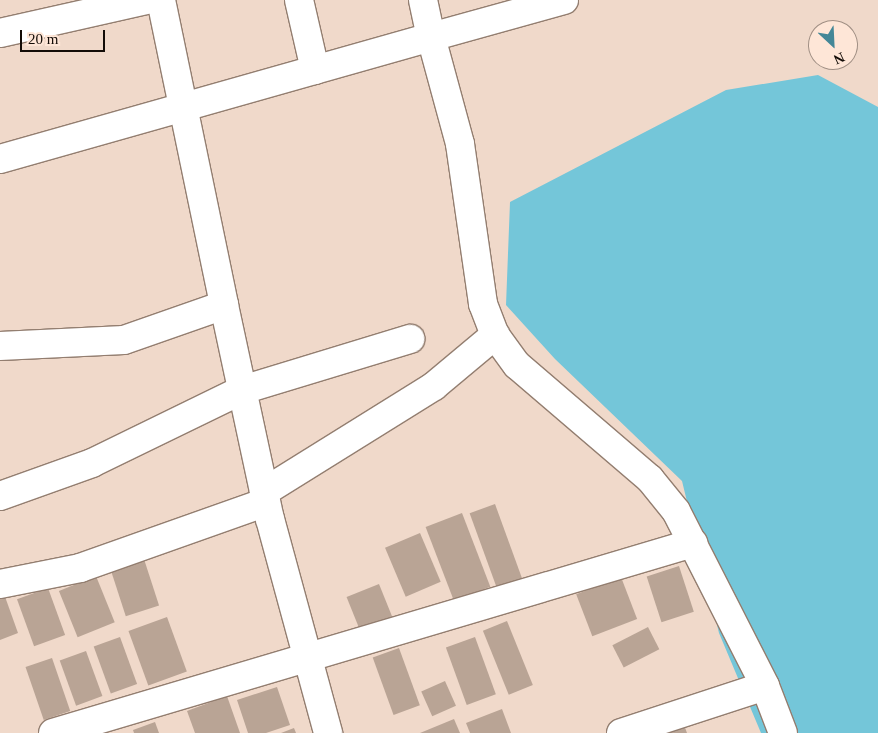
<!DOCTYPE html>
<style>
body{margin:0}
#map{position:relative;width:878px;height:733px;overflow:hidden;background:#f0d9ca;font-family:Georgia,serif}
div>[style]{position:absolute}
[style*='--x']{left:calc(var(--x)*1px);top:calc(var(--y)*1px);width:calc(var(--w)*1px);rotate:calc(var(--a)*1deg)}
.water>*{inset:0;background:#74c6d9}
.building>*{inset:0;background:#b9a495;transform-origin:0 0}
.roads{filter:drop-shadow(1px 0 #937e70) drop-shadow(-1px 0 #937e70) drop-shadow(0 1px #937e70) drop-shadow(0 -1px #937e70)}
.street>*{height:28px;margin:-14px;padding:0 14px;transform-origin:14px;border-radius:14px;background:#fff}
span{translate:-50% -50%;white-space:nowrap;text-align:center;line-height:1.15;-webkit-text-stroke:5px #fee6d7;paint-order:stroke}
.north{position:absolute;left:808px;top:20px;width:50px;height:50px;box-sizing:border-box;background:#fee6d7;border:1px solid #a08f84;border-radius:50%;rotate:155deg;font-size:14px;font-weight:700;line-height:20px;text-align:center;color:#130c07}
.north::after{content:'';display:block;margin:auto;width:18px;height:22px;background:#448797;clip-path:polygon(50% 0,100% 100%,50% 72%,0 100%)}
.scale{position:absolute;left:20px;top:30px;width:85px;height:22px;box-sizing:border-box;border:2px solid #130c07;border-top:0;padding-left:6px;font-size:15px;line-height:18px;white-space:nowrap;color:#130c07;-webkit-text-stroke:4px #fee6d7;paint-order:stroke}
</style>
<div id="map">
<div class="water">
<i style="clip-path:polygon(818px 75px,878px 107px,878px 733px,761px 733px,719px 633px,682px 481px,555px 359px,506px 305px,510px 202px,726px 90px)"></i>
</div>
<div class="building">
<i style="left:495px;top:504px;width:83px;height:27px;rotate:70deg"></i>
<i style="left:462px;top:513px;width:79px;height:39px;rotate:69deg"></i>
<i style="left:420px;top:533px;width:53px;height:38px;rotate:67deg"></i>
<i style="left:143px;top:556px;width:52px;height:35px;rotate:72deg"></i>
<i style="left:679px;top:566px;width:48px;height:34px;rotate:72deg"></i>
<i style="left:96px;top:576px;width:50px;height:40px;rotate:68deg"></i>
<i style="left:621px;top:577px;width:45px;height:48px;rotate:69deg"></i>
<i style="left:379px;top:584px;width:42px;height:35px;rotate:68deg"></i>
<i style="left:48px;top:588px;width:50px;height:33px;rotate:70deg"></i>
<i style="clip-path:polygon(3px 591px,18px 633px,0 640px,0 593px)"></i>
<i style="left:167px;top:617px;width:58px;height:41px;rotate:70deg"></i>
<i style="left:507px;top:621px;width:69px;height:26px;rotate:68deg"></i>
<i style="left:648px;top:627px;width:25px;height:40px;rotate:63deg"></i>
<i style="left:120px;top:637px;width:50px;height:28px;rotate:70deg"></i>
<i style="left:475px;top:637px;width:61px;height:31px;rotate:70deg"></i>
<i style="left:399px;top:648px;width:61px;height:28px;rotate:70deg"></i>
<i style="left:86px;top:651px;width:48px;height:28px;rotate:70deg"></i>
<i style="left:52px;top:658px;width:56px;height:28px;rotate:71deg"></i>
<i style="left:445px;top:681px;width:27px;height:26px;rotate:66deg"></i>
<i style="clip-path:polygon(277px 687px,290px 725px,266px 733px,248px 733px,237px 700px)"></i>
<i style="clip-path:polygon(227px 696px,240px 733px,195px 733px,187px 711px)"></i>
<i style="clip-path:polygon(502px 709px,511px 733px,470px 733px,466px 723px)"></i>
<i style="clip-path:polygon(454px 719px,460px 733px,420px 733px)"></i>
<i style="clip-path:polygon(155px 722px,159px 733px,134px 733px,133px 730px)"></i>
<i style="clip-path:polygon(683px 722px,687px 733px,655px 733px)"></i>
<i style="clip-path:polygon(294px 728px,296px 733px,281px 733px)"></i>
</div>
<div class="roads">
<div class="street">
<i style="--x:161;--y:0;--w:311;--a:78.3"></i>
<i style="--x:299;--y:0;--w:72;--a:77.1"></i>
<i style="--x:423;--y:0;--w:38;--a:78"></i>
<i style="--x:431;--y:37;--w:138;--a:-15.5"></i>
<i style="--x:0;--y:33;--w:151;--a:-12.7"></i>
<i style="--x:0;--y:159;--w:448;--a:-15.8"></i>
<i style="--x:431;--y:37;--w:111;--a:74.8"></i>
<i style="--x:460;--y:144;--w:162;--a:81.8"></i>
<i style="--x:483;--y:304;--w:33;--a:69"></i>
<i style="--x:495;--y:335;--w:37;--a:54"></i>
<i style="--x:517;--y:365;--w:175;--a:40.6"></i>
<i style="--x:650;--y:479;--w:41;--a:50.9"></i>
<i style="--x:676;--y:511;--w:196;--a:63"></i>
<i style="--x:765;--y:686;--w:50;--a:69"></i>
<i style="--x:0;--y:346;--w:124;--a:-2.8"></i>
<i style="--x:124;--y:340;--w:106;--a:-19.3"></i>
<i style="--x:224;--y:305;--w:219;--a:77.9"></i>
<i style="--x:270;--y:519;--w:222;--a:74.8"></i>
<i style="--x:264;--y:492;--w:200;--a:-31.9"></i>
<i style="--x:434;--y:386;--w:80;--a:-39.9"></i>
<i style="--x:0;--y:496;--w:98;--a:-19.7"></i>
<i style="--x:92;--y:463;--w:167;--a:-26"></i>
<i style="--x:242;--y:390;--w:176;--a:-16.9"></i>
<i style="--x:0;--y:584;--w:82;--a:-11.3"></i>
<i style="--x:80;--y:568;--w:197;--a:-19.5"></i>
<i style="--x:53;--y:733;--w:668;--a:-16.53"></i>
<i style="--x:621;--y:733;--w:151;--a:-18.1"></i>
</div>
</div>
<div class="north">N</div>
<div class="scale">20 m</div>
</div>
